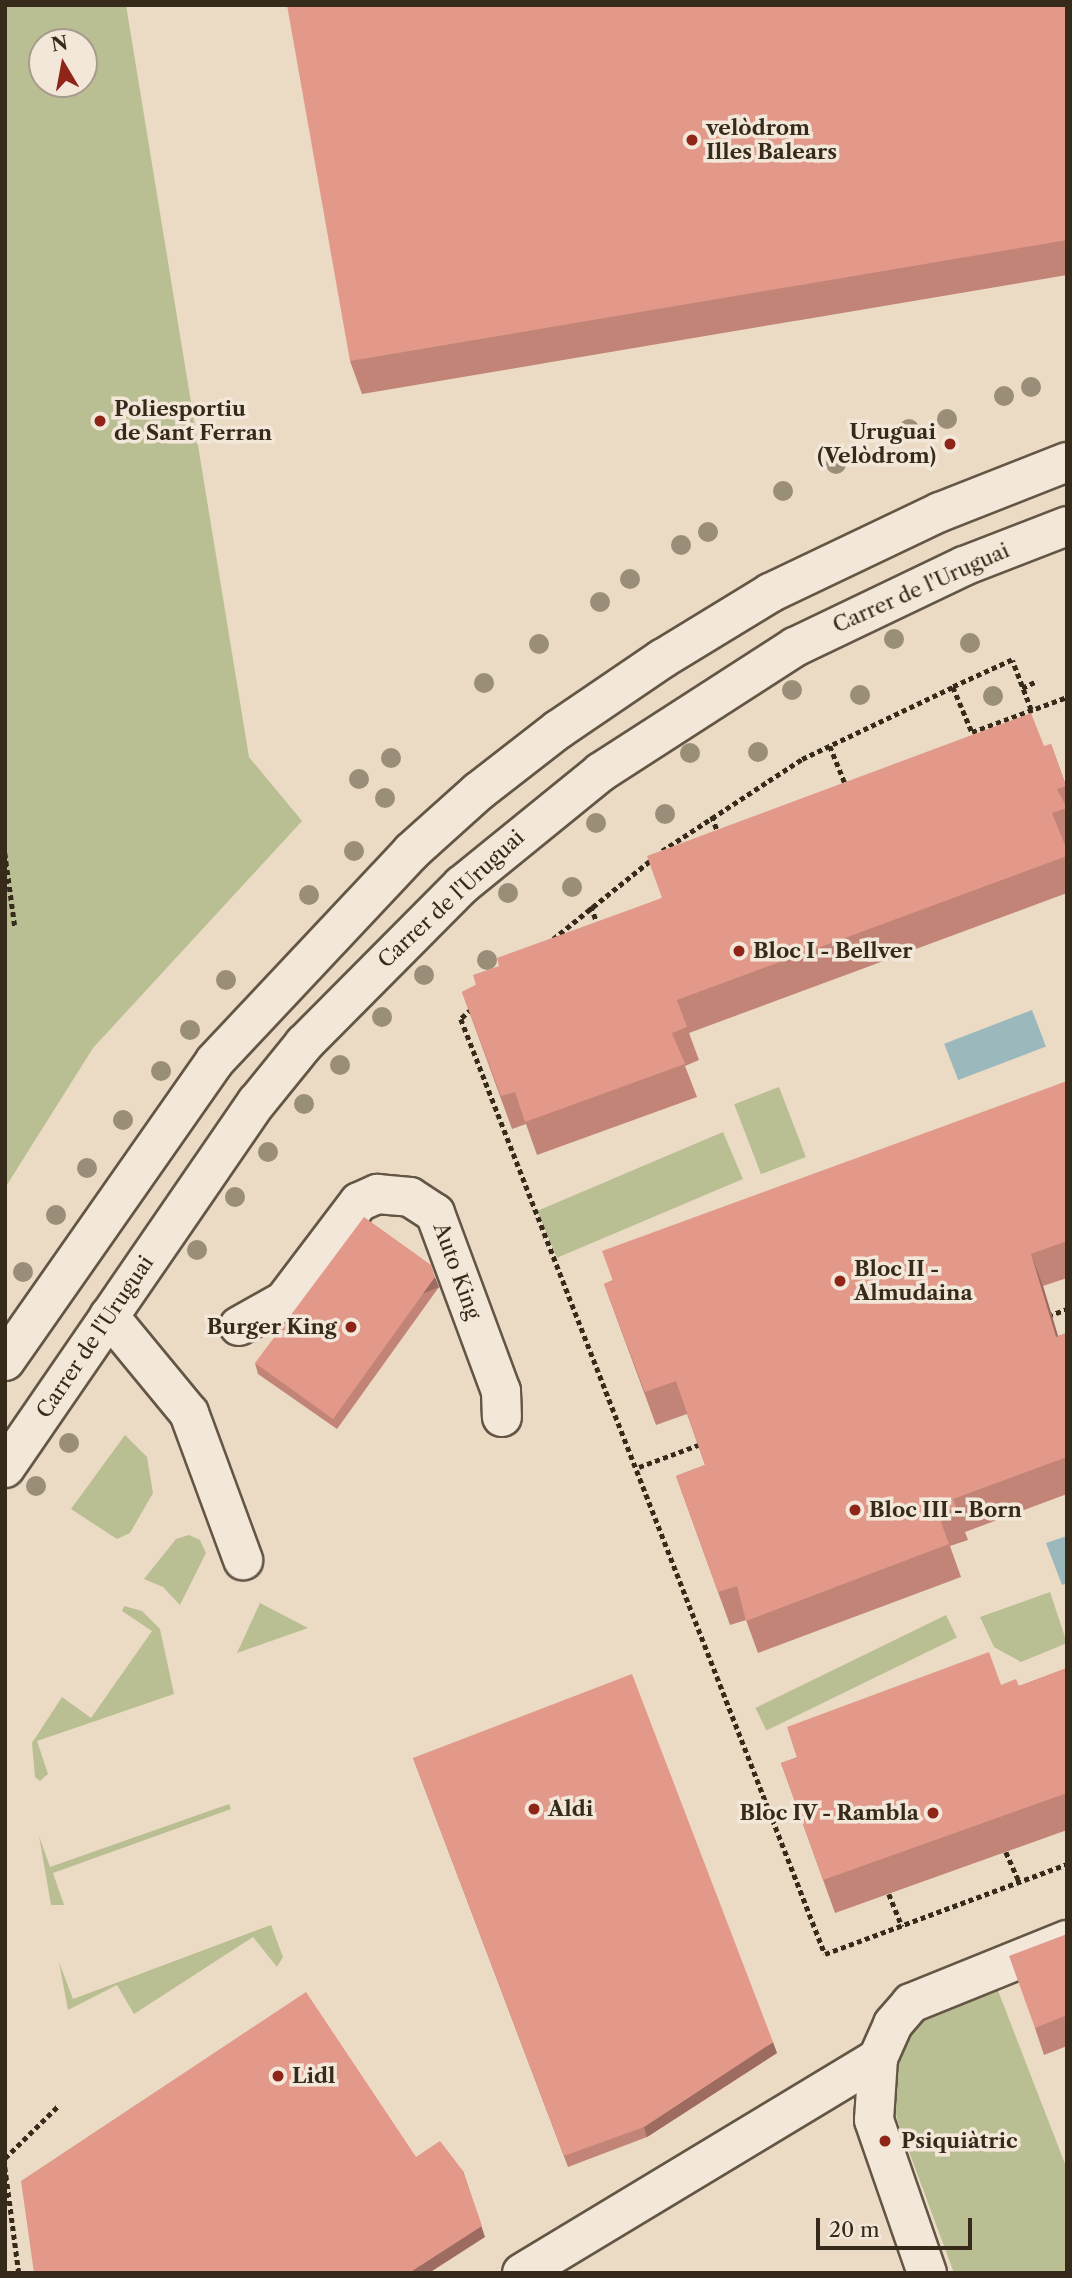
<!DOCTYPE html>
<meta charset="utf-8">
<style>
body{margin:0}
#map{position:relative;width:1072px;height:2278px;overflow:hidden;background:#ebdac4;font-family:"Libre Caslon Text",serif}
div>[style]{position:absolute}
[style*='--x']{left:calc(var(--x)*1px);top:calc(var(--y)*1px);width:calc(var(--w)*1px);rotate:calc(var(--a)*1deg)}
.green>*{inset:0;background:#b9bf93;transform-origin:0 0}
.water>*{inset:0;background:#9bb8bd;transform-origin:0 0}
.path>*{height:4.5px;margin-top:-2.25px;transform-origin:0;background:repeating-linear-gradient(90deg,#362a1b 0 5px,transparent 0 8.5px)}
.roads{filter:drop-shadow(2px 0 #635645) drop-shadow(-2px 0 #635645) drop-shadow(0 2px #635645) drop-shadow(0 -2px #635645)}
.minor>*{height:38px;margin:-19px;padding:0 19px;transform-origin:19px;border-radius:19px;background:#f2e7d9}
.trees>*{width:20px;height:20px;margin:-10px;border-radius:50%;background:#9a8e78}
.wall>*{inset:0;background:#c28477}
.shaded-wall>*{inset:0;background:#9e6b61;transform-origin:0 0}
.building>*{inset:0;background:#e2998a}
.dots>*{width:19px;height:19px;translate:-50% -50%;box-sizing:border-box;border:4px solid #f2e7d9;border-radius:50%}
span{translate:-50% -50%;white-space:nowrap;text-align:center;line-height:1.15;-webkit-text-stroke:7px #f2e7d9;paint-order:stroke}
.poi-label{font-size:21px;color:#362a1b;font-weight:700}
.left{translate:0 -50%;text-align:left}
.right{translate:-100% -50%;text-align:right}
.street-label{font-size:21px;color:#362a1b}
.frame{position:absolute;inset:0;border:7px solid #362a1b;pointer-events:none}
.north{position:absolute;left:28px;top:28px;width:70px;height:70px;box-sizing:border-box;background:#f2e7d9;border:2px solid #a79b8d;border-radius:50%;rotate:350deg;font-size:19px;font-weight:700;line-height:28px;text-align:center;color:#362a1b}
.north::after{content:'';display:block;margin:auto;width:24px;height:32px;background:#8f2418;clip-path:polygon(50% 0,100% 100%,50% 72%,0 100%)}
.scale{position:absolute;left:816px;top:2218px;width:156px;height:32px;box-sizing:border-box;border:4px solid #362a1b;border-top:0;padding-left:9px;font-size:21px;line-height:24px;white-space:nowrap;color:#362a1b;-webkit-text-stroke:5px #f2e7d9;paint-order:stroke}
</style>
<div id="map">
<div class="green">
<i style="clip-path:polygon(evenodd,5px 5px,126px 5px,249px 757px,302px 821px,93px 1048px,5px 1188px,5px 5px,42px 42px,84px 42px,84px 84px,42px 84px,42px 42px)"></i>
<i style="left:779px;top:1087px;width:75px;height:48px;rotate:69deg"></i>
<i style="left:723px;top:1132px;width:51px;height:202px;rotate:67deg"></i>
<i style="clip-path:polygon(125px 1435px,147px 1457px,153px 1493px,130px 1533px,117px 1539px,71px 1509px)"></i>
<i style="clip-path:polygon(189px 1535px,200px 1540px,206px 1553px,180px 1605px,163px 1587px,144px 1579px,176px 1539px)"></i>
<i style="clip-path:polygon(1050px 1592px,1067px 1643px,1021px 1662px,994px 1647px,980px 1617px)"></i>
<i style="clip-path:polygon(260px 1603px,308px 1628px,237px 1653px)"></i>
<i style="clip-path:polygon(124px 1606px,142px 1611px,160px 1629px,174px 1694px,37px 1741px,48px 1774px,40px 1781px,35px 1777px,32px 1743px,62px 1697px,91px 1718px,152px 1631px,122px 1611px)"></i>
<i style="left:946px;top:1615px;width:25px;height:212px;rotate:64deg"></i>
<i style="clip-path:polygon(229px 1804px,231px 1809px,53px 1873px,64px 1905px,51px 1905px,39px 1836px,50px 1867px)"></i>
<i style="clip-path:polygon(271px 1925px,283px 1957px,277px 1967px,253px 1937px,134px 2014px,117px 1985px,68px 2010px,59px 1962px,73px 1999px)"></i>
<i style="clip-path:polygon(997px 1988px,1067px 2169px,1067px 2273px,954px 2273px,898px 2122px,892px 2099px,899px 2062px,911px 2034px,925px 2019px)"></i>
</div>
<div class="water">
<i style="left:1032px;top:1010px;width:39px;height:94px;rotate:69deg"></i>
<i style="clip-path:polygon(1067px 1536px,1067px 1583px,1062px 1585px,1046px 1543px)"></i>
</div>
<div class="path">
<i style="--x:1022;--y:688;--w:17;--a:-25"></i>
<i style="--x:1031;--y:710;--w:53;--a:-110.8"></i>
<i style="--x:1012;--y:660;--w:65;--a:155.4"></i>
<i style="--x:953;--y:687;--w:49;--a:67.1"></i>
<i style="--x:972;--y:732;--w:101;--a:-20.2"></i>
<i style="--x:830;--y:746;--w:45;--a:68"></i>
<i style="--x:712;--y:816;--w:20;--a:70"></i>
<i style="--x:662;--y:851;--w:168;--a:-33.3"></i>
<i style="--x:802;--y:759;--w:167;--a:-25.5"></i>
<i style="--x:5;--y:853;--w:75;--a:82.3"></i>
<i style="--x:591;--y:906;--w:20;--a:70"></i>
<i style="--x:553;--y:939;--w:127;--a:-38.9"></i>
<i style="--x:472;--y:1009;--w:15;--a:138"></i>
<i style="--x:461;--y:1019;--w:1003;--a:68.73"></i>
<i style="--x:825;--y:1954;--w:258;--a:-20.4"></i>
<i style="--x:1048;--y:1316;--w:20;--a:-20"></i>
<i style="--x:639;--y:1467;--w:66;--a:-20.4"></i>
<i style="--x:1006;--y:1852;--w:32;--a:66"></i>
<i style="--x:889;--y:1894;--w:35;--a:68"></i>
<i style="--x:5;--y:2158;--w:76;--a:-44.5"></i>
<i style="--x:5;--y:2167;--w:107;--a:82.5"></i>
</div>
<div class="roads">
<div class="minor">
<i style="--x:109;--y:1316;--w:126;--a:50.5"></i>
<i style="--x:189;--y:1413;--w:157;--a:69.8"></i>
<i style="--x:239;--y:1326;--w:51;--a:-29.1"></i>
<i style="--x:284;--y:1301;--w:124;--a:-52.9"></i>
<i style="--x:359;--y:1202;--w:20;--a:-24"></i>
<i style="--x:377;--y:1194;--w:33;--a:5"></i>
<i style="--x:410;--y:1197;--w:30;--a:33"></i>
<i style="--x:435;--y:1213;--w:190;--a:69.7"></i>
<i style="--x:501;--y:1391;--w:26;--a:88"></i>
<i style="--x:5;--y:1361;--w:366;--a:-55"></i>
<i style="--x:215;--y:1061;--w:287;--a:-46.8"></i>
<i style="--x:411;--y:852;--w:91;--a:-41.9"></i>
<i style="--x:479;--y:791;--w:101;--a:-37.8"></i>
<i style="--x:559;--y:729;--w:125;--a:-34.2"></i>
<i style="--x:662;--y:659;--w:127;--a:-31.4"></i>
<i style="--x:770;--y:593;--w:188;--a:-25.5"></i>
<i style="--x:940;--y:512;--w:136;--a:-21.5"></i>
<i style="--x:5;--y:1468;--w:444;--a:-55.5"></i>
<i style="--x:257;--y:1102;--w:75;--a:-51"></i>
<i style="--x:304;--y:1044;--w:224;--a:-45.2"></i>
<i style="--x:462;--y:885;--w:179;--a:-39.1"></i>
<i style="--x:601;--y:772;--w:231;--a:-32.8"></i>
<i style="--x:795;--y:647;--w:187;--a:-25.6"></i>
<i style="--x:964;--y:566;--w:110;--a:-21.2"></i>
<i style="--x:522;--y:2273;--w:416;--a:-31.1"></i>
<i style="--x:927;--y:2273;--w:162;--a:-109.1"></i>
<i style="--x:874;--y:2120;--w:62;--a:-86.3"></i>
<i style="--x:878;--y:2058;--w:37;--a:-66"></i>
<i style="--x:893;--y:2024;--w:28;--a:-49"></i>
<i style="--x:911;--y:2003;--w:168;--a:-22"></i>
</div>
</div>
<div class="trees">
<i style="left:1031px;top:387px"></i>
<i style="left:1004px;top:396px"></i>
<i style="left:947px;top:419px"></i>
<i style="left:909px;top:429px"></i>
<i style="left:836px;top:464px"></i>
<i style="left:783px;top:491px"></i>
<i style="left:708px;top:532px"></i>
<i style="left:681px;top:545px"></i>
<i style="left:630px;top:579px"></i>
<i style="left:600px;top:602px"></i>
<i style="left:894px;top:639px"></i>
<i style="left:970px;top:643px"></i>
<i style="left:539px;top:644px"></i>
<i style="left:484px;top:683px"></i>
<i style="left:792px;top:690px"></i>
<i style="left:860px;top:695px"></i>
<i style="left:993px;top:696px"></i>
<i style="left:758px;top:752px"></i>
<i style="left:690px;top:753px"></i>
<i style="left:391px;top:758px"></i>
<i style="left:359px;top:779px"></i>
<i style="left:385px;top:798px"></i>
<i style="left:665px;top:814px"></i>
<i style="left:596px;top:823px"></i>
<i style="left:354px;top:851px"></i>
<i style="left:572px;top:887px"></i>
<i style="left:508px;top:893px"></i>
<i style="left:309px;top:895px"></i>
<i style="left:487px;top:960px"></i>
<i style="left:424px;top:975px"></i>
<i style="left:226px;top:980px"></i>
<i style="left:382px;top:1017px"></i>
<i style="left:190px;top:1030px"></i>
<i style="left:340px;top:1065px"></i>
<i style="left:161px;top:1071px"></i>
<i style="left:304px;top:1104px"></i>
<i style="left:123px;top:1120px"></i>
<i style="left:268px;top:1152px"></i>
<i style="left:87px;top:1168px"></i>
<i style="left:235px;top:1197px"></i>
<i style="left:56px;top:1215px"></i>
<i style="left:197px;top:1250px"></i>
<i style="left:23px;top:1272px"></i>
<i style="left:69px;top:1443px"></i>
<i style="left:36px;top:1486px"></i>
</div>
<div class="wall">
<i style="clip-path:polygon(1067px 5px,1067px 275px,362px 394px,350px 361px)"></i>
<i style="clip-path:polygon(1051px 744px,1067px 788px,1067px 844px,1065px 845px,1067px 850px,1067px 893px,689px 1033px,699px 1060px,685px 1066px,697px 1097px,537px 1155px,526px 1124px,512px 1129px,462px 992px,476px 985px,499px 966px,662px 898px)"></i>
<i style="clip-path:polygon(1067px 1081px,1067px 1278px,1043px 1286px,1058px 1336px,1067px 1333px,1067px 1494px,965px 1532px,968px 1540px,950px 1546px,961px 1577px,758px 1653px,746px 1620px,730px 1625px,676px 1476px,705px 1465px,687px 1414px,656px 1425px,604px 1284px)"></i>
<i style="clip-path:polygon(439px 1287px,337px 1429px,258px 1374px,255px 1363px)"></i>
<i style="clip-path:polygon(1067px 1668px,1067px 1830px,835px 1913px,781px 1763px,1001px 1685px,1019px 1686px)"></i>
<i style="clip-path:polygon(413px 1758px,777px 2053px,647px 2137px,568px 2167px)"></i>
<i style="clip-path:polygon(1067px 1934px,1067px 2046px,1044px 2055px,1035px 2028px)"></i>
</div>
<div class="shaded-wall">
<i style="clip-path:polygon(1031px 1254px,1043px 1286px,1067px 1366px,1056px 1337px)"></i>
<i style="left:435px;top:1277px;width:11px;height:175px;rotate:68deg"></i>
<i style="clip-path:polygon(773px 2042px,777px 2053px,647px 2137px,644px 2127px)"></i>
<i style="clip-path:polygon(463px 2171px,485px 2237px,429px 2273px,409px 2273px)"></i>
</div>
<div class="building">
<i style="clip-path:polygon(287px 5px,1067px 5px,1067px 240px,350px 361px)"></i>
<i style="clip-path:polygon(1031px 713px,1044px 746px,1051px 744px,1066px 786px,1057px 789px,1067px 808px,1052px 813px,1067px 850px,1067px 856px,677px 1000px,687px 1027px,672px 1033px,685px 1064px,525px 1122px,515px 1092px,501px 1096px,462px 992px,476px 985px,473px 975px,499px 966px,497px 958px,662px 898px,647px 856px)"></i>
<i style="clip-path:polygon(1067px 1081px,1067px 1241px,1031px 1254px,1056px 1337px,1067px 1333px,1067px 1457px,953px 1499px,956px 1508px,938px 1514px,949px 1544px,746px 1621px,737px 1586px,718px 1592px,676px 1476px,705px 1465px,676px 1381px,645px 1392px,604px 1284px,613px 1281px,602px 1251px)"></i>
<i style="clip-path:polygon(364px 1217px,431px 1265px,435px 1277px,333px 1419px,255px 1363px)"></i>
<i style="clip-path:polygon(989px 1652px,1001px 1685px,1016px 1679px,1019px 1686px,1067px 1668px,1067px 1793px,823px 1880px,781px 1763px,797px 1758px,787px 1727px)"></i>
<i style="clip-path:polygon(632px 1674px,773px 2042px,644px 2127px,564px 2156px,413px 1758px)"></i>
<i style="clip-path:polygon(1067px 1934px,1067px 2015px,1035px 2028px,1009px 1956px)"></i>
<i style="clip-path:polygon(306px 1992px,416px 2157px,440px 2141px,463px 2171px,482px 2226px,409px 2273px,34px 2273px,21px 2181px)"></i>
</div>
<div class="dots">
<i style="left:692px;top:140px;background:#8f2418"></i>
<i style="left:100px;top:421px;background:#8f2418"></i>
<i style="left:950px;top:444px;background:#8f2418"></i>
<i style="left:739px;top:951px;background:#8f2418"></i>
<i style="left:840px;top:1281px;background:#8f2418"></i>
<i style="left:351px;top:1327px;background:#8f2418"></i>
<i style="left:855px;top:1510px;background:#8f2418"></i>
<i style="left:534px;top:1809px;background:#8f2418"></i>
<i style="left:933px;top:1813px;background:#8f2418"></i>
<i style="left:278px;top:2076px;background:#8f2418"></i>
<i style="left:885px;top:2141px;background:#8f2418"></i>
</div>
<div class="poi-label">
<span class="left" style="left:706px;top:140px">velòdrom<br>Illes Balears</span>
<span class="left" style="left:114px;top:421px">Poliesportiu<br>de Sant Ferran</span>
<span class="right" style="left:936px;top:444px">Uruguai<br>(Velòdrom)</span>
<span class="left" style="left:753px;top:951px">Bloc I - Bellver</span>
<span class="left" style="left:854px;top:1281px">Bloc II -<br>Almudaina</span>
<span class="right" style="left:337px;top:1327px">Burger King</span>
<span class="left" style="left:869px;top:1510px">Bloc III - Born</span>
<span class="left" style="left:548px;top:1809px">Aldi</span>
<span class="right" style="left:919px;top:1813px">Bloc IV - Rambla</span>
<span class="left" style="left:292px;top:2076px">Lidl</span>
<span class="left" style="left:901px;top:2141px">Psiquiàtric</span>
</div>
<div class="street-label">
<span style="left:921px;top:588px;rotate:-24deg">Carrer de l'Uruguai</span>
<span style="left:451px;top:899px;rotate:-43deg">Carrer de l'Uruguai</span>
<span style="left:457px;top:1271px;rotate:70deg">Auto King</span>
<span style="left:95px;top:1337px;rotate:-56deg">Carrer de l'Uruguai</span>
</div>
<div class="frame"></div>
<div class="north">N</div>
<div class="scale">20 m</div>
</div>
